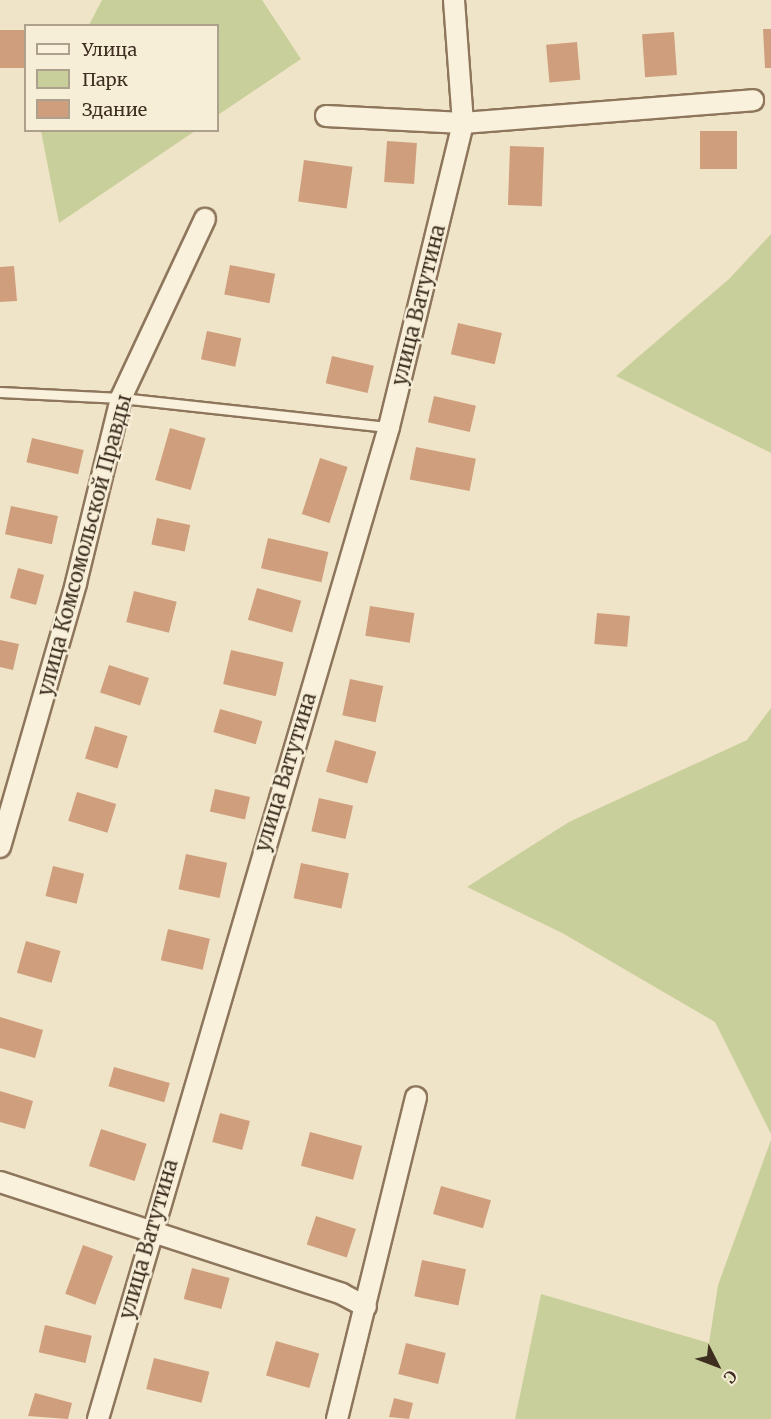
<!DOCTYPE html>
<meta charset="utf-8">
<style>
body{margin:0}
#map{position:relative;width:771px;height:1419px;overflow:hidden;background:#f0e4c8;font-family:Merriweather,serif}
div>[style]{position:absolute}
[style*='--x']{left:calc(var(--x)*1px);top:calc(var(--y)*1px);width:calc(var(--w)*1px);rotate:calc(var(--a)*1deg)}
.green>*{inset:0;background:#c9cf9b}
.building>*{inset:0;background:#cf9f7d;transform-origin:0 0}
.roads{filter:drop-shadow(2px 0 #8d765c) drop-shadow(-2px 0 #8d765c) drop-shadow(0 2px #8d765c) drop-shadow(0 -2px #8d765c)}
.lane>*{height:9px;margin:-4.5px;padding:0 4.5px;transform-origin:4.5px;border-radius:4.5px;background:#faf1dc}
.street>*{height:20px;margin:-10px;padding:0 10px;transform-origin:10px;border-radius:10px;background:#faf1dc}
span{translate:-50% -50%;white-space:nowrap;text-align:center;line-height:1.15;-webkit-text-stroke:5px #f7eed8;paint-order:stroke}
.street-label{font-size:20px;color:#3d2e20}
.legend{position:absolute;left:24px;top:24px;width:195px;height:108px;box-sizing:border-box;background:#f7eed8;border:2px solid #ada18e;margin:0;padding:8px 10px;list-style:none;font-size:18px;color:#3d2e20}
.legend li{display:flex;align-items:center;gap:12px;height:30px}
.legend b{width:30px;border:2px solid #ada18e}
.north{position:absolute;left:687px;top:1335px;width:60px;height:60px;-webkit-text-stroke:4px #f7eed8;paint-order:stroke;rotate:132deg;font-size:16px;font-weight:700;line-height:24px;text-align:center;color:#3d2e20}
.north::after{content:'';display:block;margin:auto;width:21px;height:27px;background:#3d2e20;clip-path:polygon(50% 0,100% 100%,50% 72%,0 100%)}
</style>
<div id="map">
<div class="green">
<i style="clip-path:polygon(102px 0,262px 0,301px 59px,218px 115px,218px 26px,89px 25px)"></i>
<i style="clip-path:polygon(41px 131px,41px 130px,195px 131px,59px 223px)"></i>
<i style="clip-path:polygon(771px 234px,771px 453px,616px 376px,729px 279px)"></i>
<i style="clip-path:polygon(771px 708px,771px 1134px,715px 1022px,564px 934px,467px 887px,569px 822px,747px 740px)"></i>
<i style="clip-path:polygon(771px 1140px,771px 1419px,515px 1419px,541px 1294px,709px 1343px,718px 1285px)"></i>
</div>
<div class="building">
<i style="clip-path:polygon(763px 29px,771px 29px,771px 68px,765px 68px)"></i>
<i style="left:26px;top:30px;width:38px;height:26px;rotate:90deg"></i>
<i style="left:674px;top:32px;width:43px;height:32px;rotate:86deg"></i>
<i style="left:577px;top:42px;width:38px;height:31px;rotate:85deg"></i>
<i style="left:700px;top:131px;width:37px;height:38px"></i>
<i style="left:387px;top:141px;width:30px;height:41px;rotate:4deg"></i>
<i style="left:510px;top:146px;width:34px;height:59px;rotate:2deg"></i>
<i style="left:304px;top:160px;width:49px;height:42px;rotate:8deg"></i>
<i style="left:230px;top:265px;width:46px;height:30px;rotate:11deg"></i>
<i style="clip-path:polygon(14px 266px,17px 301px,0 302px,0 267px)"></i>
<i style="left:458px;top:323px;width:45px;height:32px;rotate:13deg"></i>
<i style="left:207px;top:331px;width:35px;height:29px;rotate:12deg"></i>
<i style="left:332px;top:356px;width:43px;height:28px;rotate:13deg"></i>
<i style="left:434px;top:396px;width:43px;height:27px;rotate:13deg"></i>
<i style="left:170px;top:428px;width:37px;height:54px;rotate:16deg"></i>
<i style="left:32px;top:438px;width:53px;height:25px;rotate:13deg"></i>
<i style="left:416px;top:447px;width:61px;height:33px;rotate:11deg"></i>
<i style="left:320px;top:458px;width:29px;height:59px;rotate:18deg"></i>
<i style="left:11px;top:506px;width:48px;height:29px;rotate:12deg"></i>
<i style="left:157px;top:518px;width:34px;height:27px;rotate:12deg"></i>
<i style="left:268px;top:538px;width:62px;height:31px;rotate:13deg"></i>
<i style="left:18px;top:568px;width:27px;height:31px;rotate:15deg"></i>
<i style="left:257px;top:588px;width:46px;height:33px;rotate:16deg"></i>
<i style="left:134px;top:591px;width:44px;height:32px;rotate:14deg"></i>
<i style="left:370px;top:606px;width:45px;height:30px;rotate:9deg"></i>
<i style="left:597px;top:613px;width:33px;height:31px;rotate:5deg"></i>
<i style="clip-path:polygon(0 640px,19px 644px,13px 670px,0 667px)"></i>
<i style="left:231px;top:650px;width:54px;height:35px;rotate:13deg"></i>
<i style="left:109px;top:665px;width:42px;height:29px;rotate:18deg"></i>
<i style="left:350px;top:679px;width:34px;height:37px;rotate:12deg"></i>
<i style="left:220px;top:709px;width:44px;height:24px;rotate:16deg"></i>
<i style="left:95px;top:726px;width:34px;height:34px;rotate:17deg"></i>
<i style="left:335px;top:740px;width:43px;height:33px;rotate:16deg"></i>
<i style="left:215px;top:789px;width:36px;height:23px;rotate:13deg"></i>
<i style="left:77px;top:792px;width:41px;height:30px;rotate:17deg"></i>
<i style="left:319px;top:798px;width:35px;height:34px;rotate:13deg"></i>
<i style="left:186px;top:854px;width:42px;height:36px;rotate:12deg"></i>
<i style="left:301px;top:863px;width:49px;height:36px;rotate:12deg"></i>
<i style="left:53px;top:866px;width:32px;height:31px;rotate:14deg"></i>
<i style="left:168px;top:929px;width:43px;height:32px;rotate:13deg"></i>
<i style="left:26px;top:941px;width:36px;height:33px;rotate:16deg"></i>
<i style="clip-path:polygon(0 1017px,43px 1030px,35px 1058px,0 1048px)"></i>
<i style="left:114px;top:1067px;width:58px;height:20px;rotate:16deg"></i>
<i style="clip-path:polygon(0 1091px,33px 1101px,25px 1129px,0 1122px)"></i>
<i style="left:220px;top:1113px;width:31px;height:30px;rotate:15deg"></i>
<i style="left:101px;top:1129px;width:48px;height:39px;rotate:18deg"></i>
<i style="left:310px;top:1132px;width:54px;height:35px;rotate:15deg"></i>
<i style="left:441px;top:1186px;width:52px;height:29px;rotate:16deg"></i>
<i style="left:316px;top:1216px;width:42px;height:30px;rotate:18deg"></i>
<i style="left:83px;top:1245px;width:32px;height:52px;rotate:20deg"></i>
<i style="left:422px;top:1260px;width:45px;height:37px;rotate:12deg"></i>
<i style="left:192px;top:1268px;width:39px;height:32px;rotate:15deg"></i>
<i style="left:45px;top:1325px;width:48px;height:28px;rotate:13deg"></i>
<i style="left:276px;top:1341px;width:45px;height:36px;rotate:16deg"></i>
<i style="left:406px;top:1343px;width:41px;height:32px;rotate:14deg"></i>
<i style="left:154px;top:1358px;width:57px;height:32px;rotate:14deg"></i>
<i style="clip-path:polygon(35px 1393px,72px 1403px,68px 1419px,28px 1416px)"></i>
<i style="clip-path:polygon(394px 1398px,413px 1403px,409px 1419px,389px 1417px)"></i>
</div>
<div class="roads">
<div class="lane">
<i style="--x:0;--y:392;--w:121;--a:2.8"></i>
<i style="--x:121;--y:398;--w:270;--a:6.2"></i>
</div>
<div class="street">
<i style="--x:326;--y:116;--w:137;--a:2.9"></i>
<i style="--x:463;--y:123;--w:291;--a:-4.5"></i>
<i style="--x:0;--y:847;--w:275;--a:-73.9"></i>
<i style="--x:76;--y:583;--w:190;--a:-76.3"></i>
<i style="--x:121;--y:398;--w:198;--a:-64.9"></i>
<i style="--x:0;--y:1182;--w:360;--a:18.1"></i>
<i style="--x:342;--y:1294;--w:27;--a:28"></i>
<i style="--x:98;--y:1419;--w:1034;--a:-73.65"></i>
<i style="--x:389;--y:427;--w:313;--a:-76.3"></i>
<i style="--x:463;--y:123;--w:123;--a:-94.2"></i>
<i style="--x:337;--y:1419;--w:331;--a:-76.2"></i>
</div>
</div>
<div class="street-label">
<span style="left:418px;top:305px;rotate:-76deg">улица Ватутина</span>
<span style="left:84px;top:545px;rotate:-75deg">улица Комсомольской Правды</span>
<span style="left:285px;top:772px;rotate:-73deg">улица Ватутина</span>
<span style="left:148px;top:1239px;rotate:-74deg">улица Ватутина</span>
</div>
<ul class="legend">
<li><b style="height:8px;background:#faf1dc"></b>Улица</li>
<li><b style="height:16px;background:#c9cf9b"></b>Парк</li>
<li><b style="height:16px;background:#cf9f7d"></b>Здание</li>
</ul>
<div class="north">С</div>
</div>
